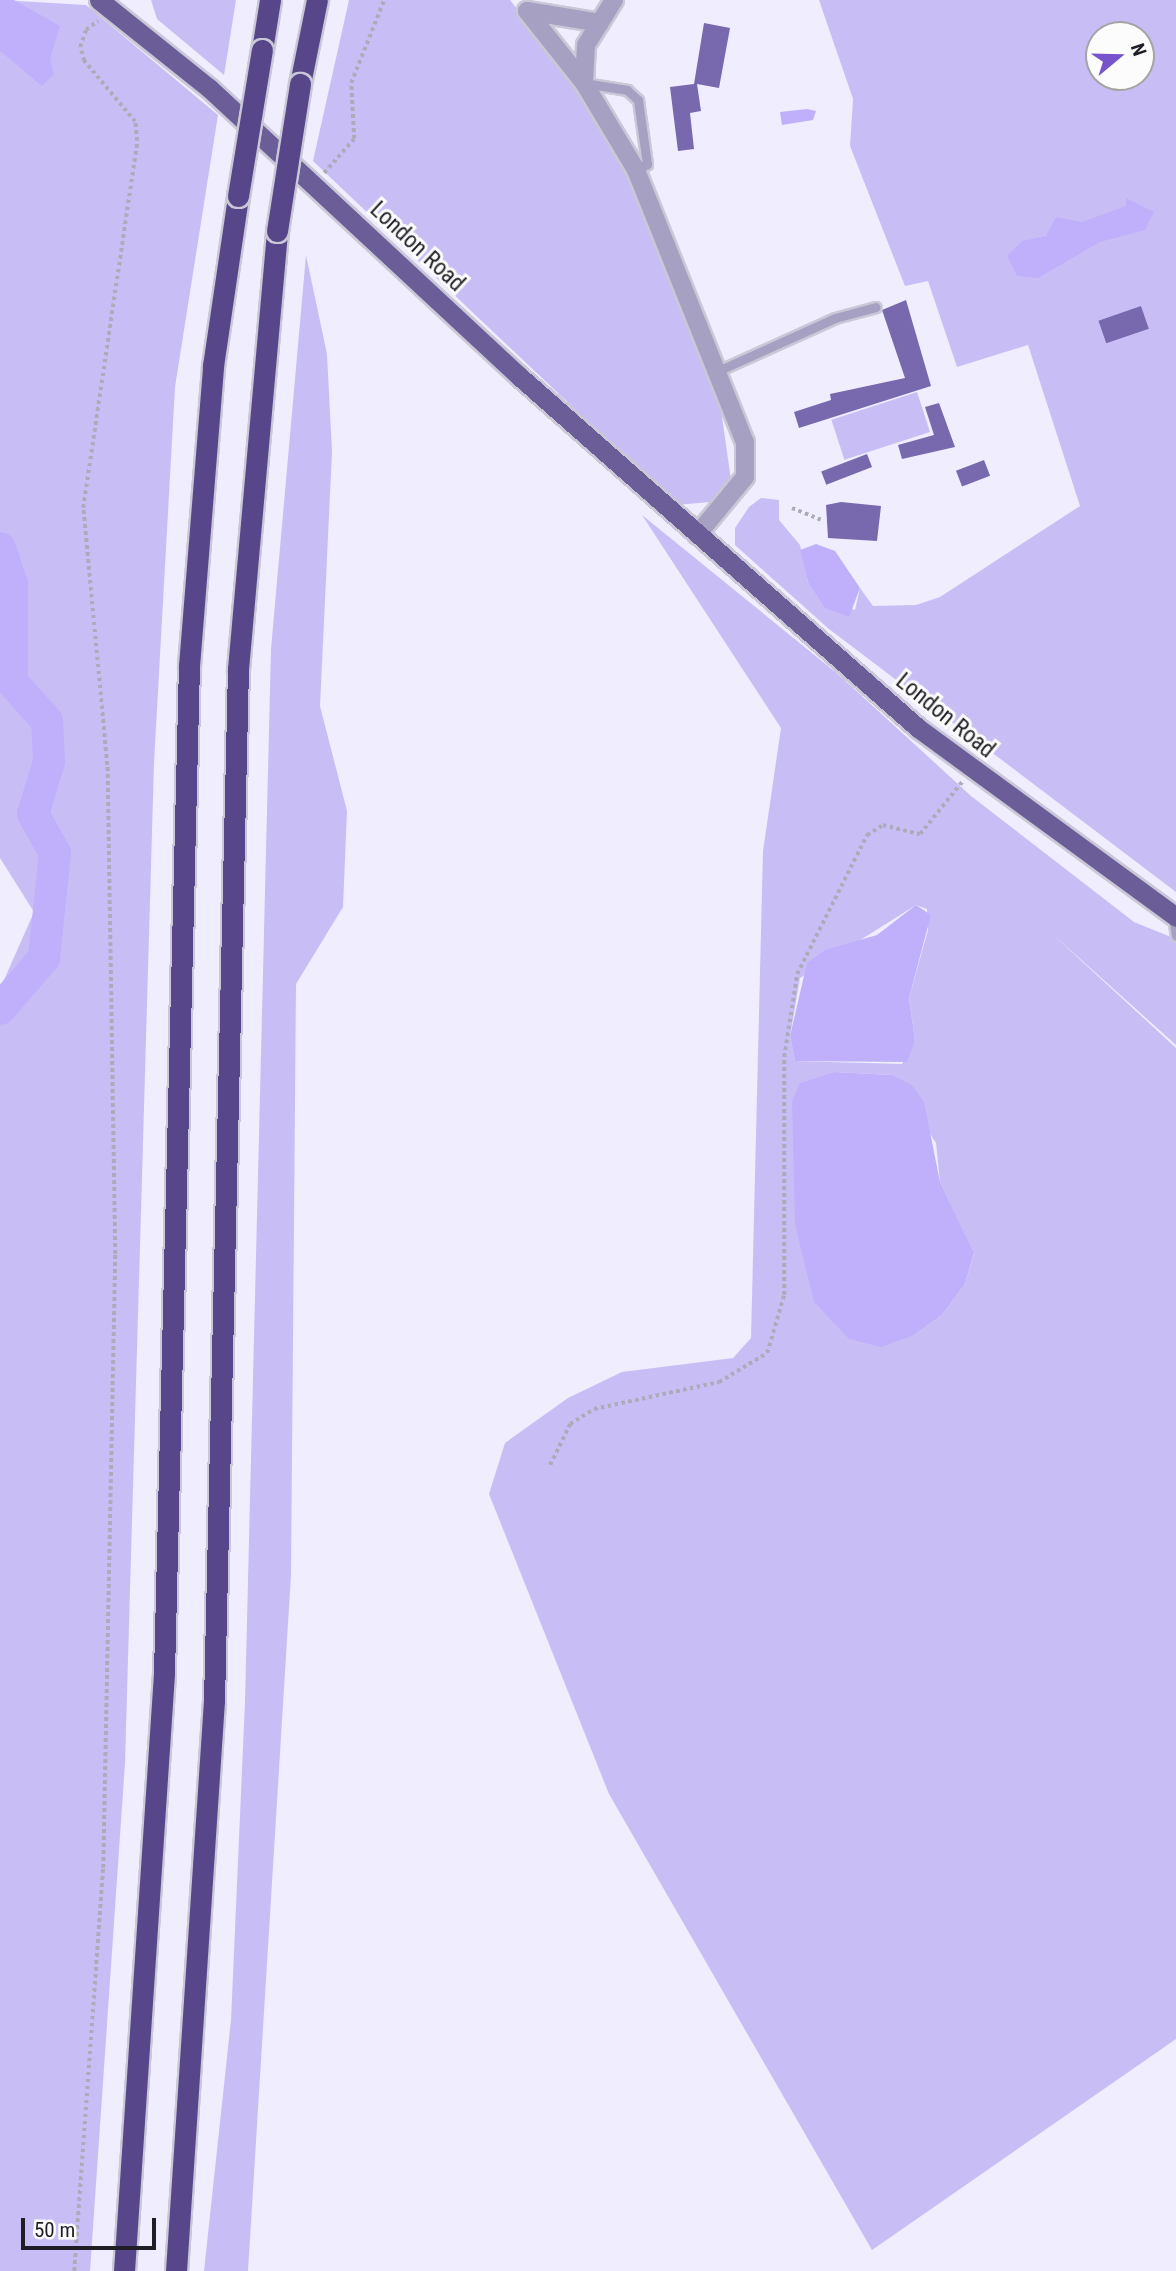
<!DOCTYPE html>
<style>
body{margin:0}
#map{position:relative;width:1176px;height:2271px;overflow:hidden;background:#efedfe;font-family:"Roboto Condensed",sans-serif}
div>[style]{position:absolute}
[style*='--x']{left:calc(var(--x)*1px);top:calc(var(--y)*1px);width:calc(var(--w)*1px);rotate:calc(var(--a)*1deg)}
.green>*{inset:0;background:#c8bef5;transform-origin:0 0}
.water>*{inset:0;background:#c0b0fc}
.river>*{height:32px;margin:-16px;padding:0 16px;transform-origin:16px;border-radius:16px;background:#c0b0fc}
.building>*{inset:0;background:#7868ae;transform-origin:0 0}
.path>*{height:3.5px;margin-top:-1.75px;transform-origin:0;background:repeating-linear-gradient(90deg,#acabb9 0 3.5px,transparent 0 7px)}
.roads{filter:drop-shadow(2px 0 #cac8d7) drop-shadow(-2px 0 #cac8d7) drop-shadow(0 2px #cac8d7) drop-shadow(0 -2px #cac8d7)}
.service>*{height:9px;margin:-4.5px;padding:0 4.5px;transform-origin:4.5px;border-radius:4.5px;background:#a6a0c2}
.minor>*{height:18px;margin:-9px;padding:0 9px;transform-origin:9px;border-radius:9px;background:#a6a0c2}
.primary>*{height:19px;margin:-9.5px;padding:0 9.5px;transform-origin:9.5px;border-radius:9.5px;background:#6b5e98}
.motorway>*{height:21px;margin:-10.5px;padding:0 10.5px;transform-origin:10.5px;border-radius:10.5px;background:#574689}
.bridges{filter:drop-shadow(2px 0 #cac8d7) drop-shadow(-2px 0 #cac8d7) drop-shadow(0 2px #cac8d7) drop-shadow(0 -2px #cac8d7)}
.motorway-bridge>*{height:21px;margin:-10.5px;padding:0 10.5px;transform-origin:10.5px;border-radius:10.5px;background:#574689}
span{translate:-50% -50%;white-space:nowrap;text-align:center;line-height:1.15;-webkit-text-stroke:6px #fcfcfc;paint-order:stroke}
.street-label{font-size:23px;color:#1f1e26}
.north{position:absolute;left:1085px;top:21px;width:70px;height:70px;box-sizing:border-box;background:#fcfcfc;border:2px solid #a4a3a6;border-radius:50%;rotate:71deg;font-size:19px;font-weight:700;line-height:28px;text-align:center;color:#1f1e26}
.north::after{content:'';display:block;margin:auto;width:24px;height:32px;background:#7753cc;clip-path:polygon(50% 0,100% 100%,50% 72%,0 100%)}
.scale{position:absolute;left:21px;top:2218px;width:135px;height:32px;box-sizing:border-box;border:4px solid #1f1e26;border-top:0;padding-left:9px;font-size:21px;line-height:24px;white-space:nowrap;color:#1f1e26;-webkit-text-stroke:5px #fcfcfc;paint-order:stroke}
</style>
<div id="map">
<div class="green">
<i style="clip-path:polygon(0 0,86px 5px,218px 115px,175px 387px,154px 763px,125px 1763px,90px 2271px,0 2271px,0 989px,34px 912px,0 858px)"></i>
<i style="clip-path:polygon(151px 0,236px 0,224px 75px,157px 19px)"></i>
<i style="clip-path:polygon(349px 0,510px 0,578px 87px,628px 174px,721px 410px,731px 480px,710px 502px,676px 505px,313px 161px)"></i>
<i style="clip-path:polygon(evenodd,819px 0,1176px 0,1176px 892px,829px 629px,735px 545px,735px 528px,749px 507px,761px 498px,779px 500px,779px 520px,800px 545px,808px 582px,824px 598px,855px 610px,860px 588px,873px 606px,916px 605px,940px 597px,1080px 506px,1028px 345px,957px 367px,928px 281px,905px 286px,850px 146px,853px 99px,819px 0,1099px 35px,1141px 35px,1141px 77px,1099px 77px,1099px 35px)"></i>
<i style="clip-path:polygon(306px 255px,327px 354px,332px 452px,320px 706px,347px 811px,343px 907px,296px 984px,291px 1575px,248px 2271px,204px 2271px,231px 2020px,245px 1702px,271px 649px)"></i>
<i style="left:917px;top:392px;width:42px;height:90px;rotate:72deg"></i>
<i style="clip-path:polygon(evenodd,642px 515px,839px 675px,971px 796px,1134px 922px,1176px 939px,1176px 1045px,1048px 930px,1176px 1048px,1176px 2039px,872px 2250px,609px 1794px,489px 1494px,505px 1443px,568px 1398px,622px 1372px,733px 1358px,751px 1338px,763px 851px,781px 728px,642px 515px,916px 905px,927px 909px,928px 930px,909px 998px,915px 1040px,902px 1064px,795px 1061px,790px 1036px,800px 978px,916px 905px,642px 515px,834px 1072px,892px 1075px,936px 1143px,940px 1182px,974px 1254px,965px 1284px,942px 1315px,914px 1335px,795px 1225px,795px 1184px,834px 1072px)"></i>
</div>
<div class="water">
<i style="clip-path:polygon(0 0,14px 0,60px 26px,50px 59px,54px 74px,42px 86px,0 51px)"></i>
<i style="clip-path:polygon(807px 109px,816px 111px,813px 120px,782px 125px,780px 112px)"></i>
<i style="clip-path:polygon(1126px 198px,1154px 212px,1145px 230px,1100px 242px,1038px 278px,1017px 276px,1007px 256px,1022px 241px,1046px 236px,1056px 217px,1082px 222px,1126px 206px)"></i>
<i style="clip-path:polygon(816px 544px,835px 551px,860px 588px,849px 617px,825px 608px,808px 582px,800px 550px)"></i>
<i style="clip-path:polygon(916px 905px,931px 915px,909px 998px,915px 1040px,907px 1062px,795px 1061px,790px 1036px,807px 963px,825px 950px,877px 935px)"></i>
<i style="clip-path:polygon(835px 1072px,892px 1075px,912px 1085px,924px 1102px,940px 1182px,974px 1253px,965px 1284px,942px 1315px,914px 1335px,881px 1347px,849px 1339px,814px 1302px,795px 1225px,792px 1101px,800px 1083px)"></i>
</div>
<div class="river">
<i style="--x:0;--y:548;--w:38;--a:72"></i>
<i style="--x:12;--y:584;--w:98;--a:90"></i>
<i style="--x:12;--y:682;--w:52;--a:48.1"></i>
<i style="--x:47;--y:721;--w:41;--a:87.2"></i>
<i style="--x:49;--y:762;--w:54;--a:107.1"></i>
<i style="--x:33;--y:814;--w:45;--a:60.6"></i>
<i style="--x:55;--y:853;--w:106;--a:96"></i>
<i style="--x:44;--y:958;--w:67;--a:130.8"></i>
</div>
<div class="building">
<i style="clip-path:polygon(704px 23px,730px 28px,719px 88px,697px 84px,701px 111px,690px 113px,694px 149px,678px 151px,670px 87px,694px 84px)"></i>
<i style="clip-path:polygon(906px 300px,931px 386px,799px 428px,794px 412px,831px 400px,830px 394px,905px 378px,882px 310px)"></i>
<i style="left:1141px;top:306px;width:24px;height:45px;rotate:71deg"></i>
<i style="clip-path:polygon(939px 403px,955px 447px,902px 459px,898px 445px,934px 435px,925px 407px)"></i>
<i style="left:867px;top:454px;width:14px;height:49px;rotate:69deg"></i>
<i style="left:984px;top:460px;width:17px;height:30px;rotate:69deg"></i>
<i style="clip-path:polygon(841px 502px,881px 506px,877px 541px,828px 538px,826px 505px)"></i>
</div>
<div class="path">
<i style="--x:324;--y:173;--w:45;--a:-48.6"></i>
<i style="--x:354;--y:139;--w:56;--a:-93.1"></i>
<i style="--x:351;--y:83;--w:89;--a:-68.3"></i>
<i style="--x:792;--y:508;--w:31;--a:22"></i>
<i style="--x:550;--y:1465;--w:46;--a:-64"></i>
<i style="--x:570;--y:1424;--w:28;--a:-32"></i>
<i style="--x:594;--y:1409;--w:128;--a:-12.2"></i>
<i style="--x:719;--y:1382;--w:56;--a:-31.1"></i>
<i style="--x:767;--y:1353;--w:60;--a:-73.7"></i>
<i style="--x:784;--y:1295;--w:238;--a:-90"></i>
<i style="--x:784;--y:1057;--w:84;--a:-81.1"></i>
<i style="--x:797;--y:974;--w:156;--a:-63.3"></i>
<i style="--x:867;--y:835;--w:19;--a:-32"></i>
<i style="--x:883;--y:825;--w:38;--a:14"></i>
<i style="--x:920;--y:834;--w:67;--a:-51.1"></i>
<i style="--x:74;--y:2271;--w:404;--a:-85.9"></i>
<i style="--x:103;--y:1868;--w:614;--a:-88.88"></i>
<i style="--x:115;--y:1254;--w:489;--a:-90.9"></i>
<i style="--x:107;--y:765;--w:258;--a:-95.3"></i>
<i style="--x:83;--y:508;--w:371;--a:-81.6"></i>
<i style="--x:137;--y:141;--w:19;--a:-96"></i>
<i style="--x:135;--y:122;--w:80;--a:-129.9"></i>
<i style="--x:84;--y:61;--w:15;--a:-106"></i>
<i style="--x:80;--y:47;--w:18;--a:-71"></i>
<i style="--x:86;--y:30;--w:15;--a:-37"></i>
</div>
<div class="roads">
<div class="service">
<i style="--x:584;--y:83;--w:44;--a:9.2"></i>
<i style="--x:627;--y:90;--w:15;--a:42"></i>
<i style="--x:638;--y:100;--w:65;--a:82"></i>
<i style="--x:647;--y:164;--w:13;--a:151"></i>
<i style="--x:720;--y:370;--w:126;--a:-24.3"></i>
<i style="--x:835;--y:318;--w:42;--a:-15"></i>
<i style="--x:1173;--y:917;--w:19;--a:81"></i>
</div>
<div class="minor">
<i style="--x:527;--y:11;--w:92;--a:51.6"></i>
<i style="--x:584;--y:83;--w:101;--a:59.1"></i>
<i style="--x:636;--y:170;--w:293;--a:68.2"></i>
<i style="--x:745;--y:442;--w:35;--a:90"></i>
<i style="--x:745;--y:477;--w:75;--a:129.6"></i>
<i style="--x:527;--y:11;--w:74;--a:9.3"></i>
<i style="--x:584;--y:83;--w:38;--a:-87"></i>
<i style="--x:586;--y:45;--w:53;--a:-58.1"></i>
</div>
<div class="primary">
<i style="--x:99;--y:0;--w:141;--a:38.7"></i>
<i style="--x:209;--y:88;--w:423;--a:42.9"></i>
<i style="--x:519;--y:376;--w:532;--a:41.42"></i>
<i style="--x:918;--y:728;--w:320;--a:36.2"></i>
</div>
<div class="motorway">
<i style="--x:262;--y:50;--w:51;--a:-80.9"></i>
<i style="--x:300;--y:84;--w:86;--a:-78.6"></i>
<i style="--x:124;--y:2271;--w:599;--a:-86.17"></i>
<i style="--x:164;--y:1673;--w:1007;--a:-88.58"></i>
<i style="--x:189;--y:666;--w:301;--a:-85.4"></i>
<i style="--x:213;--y:366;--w:172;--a:-81.6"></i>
<i style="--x:176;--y:2271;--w:571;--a:-86.19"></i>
<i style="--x:214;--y:1701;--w:1032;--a:-88.67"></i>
<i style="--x:238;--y:669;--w:440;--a:-84.9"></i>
</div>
</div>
<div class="bridges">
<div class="motorway-bridge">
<i style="--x:238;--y:196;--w:148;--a:-80.7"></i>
<i style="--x:277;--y:231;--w:149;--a:-81.1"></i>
</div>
</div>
<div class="street-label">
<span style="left:417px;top:247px;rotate:43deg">London Road</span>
<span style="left:945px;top:716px;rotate:39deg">London Road</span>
</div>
<div class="north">N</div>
<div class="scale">50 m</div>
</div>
